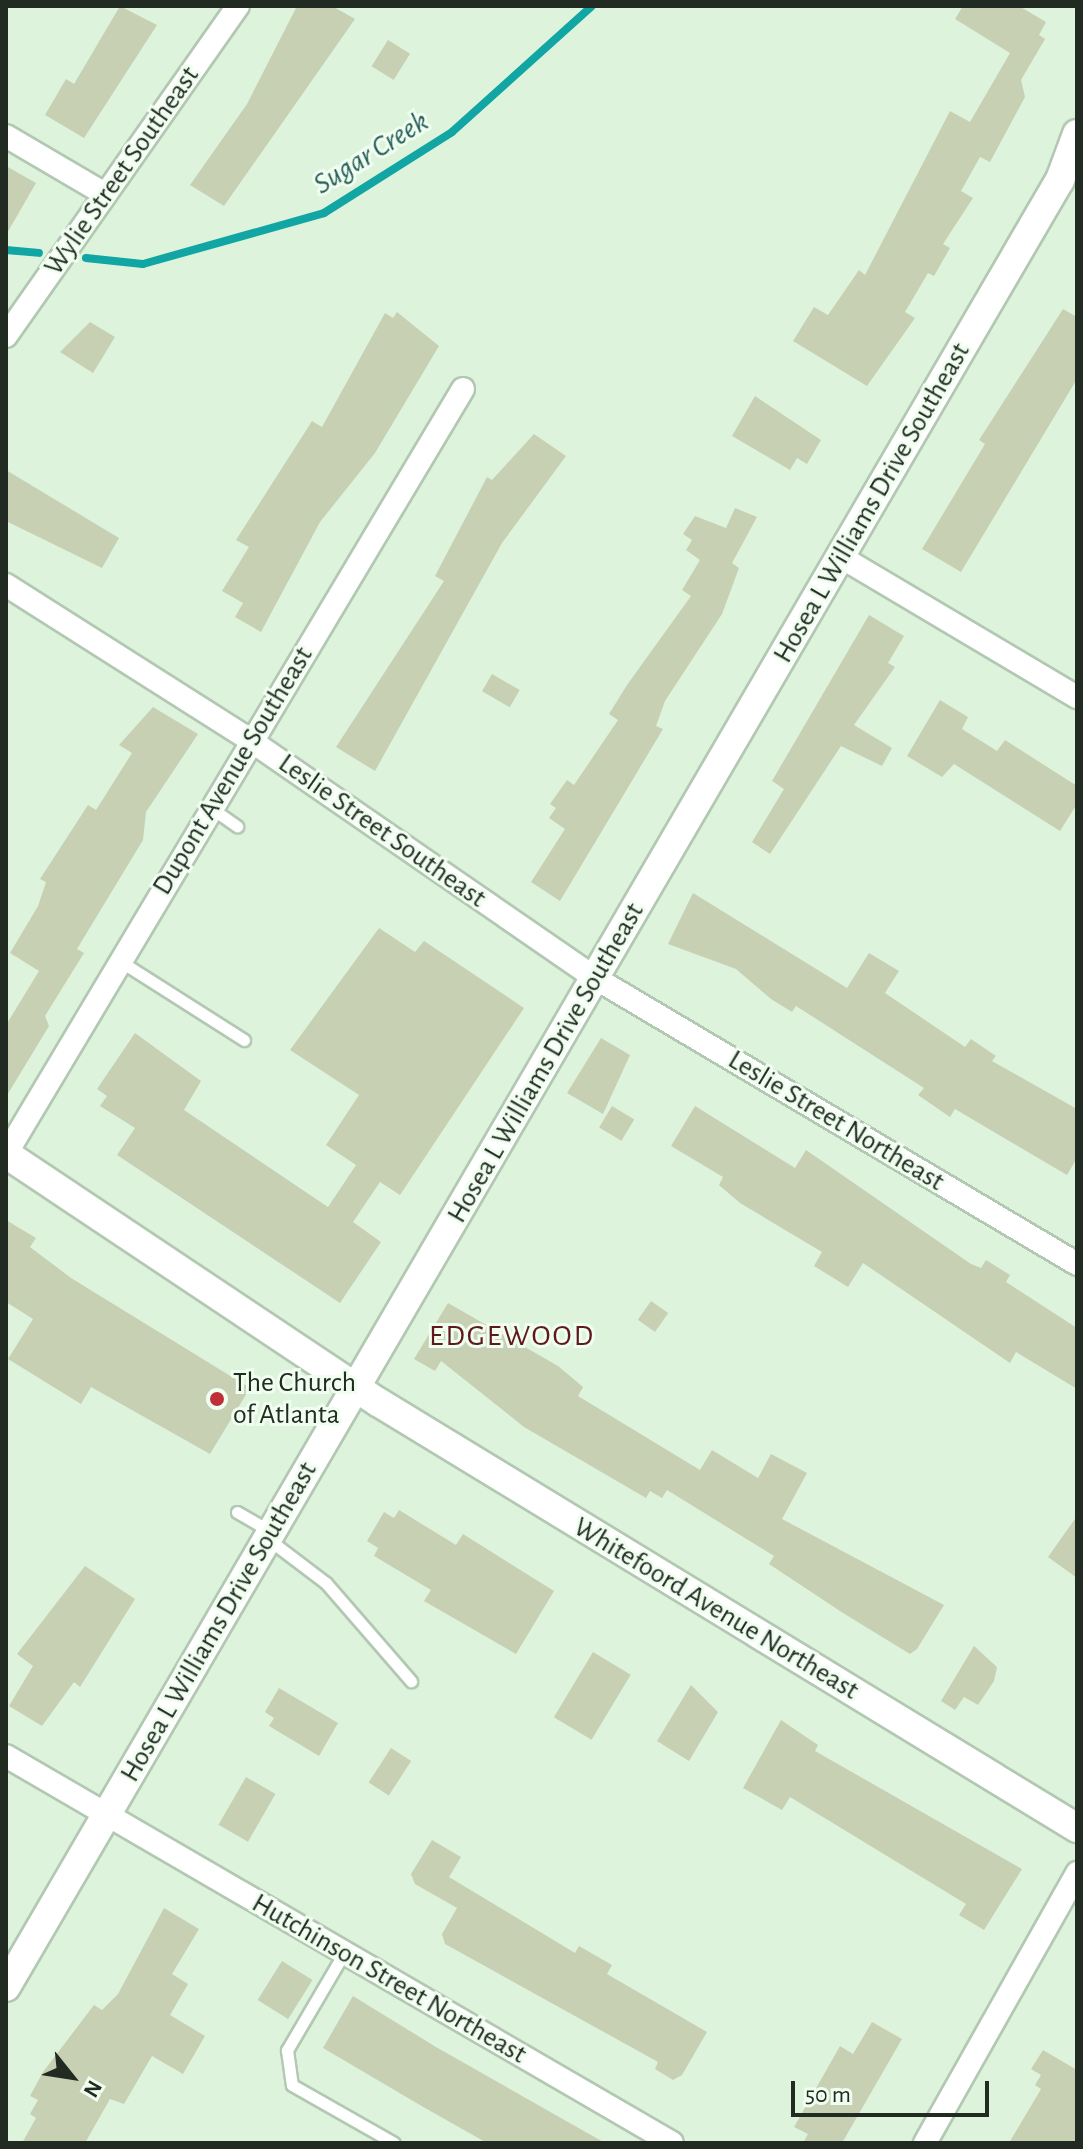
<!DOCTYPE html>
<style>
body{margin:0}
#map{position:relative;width:1083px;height:2149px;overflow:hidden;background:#ddf3dc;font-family:"Alegreya Sans",sans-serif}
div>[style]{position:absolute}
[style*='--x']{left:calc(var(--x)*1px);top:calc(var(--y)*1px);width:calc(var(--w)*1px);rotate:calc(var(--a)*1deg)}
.stream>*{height:8px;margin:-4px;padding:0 4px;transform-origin:4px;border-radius:4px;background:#11a5a4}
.building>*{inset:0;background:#c8d0b4;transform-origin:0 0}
.roads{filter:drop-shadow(2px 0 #b2c8b2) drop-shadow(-2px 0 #b2c8b2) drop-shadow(0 2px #b2c8b2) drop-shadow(0 -2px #b2c8b2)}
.service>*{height:11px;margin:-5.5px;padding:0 5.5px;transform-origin:5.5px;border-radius:5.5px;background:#fff}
.minor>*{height:22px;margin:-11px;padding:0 11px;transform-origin:11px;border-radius:11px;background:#fff}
.tertiary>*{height:28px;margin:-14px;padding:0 14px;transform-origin:14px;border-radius:14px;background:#fff}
.dots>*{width:22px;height:22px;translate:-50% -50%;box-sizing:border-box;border:4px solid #f0fef0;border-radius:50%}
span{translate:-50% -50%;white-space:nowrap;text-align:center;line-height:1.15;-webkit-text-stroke:6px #f0fef0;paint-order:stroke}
.street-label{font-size:28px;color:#222b22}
.poi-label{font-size:28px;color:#222b22}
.left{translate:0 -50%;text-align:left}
.water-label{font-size:30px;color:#295e5d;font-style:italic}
.neighbourhood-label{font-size:30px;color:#5e191c;letter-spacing:2px}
.frame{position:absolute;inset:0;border:8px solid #222b22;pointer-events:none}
.north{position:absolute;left:32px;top:2037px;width:80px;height:80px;-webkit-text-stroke:6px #f0fef0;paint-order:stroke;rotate:120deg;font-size:22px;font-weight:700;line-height:32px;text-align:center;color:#222b22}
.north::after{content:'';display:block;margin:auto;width:28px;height:36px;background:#222b22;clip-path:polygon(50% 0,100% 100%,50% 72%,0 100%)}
.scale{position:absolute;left:791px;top:2081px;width:198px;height:36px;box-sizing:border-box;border:4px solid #222b22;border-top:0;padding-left:10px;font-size:24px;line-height:28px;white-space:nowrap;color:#222b22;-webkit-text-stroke:6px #f0fef0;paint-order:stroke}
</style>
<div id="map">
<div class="stream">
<i style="--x:6;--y:250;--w:33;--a:5"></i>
<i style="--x:86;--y:258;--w:57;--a:6"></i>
<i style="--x:143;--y:264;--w:188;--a:-15.7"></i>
<i style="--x:324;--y:213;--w:151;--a:-32.3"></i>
<i style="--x:452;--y:132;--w:188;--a:-42"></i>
</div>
<div class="building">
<i style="clip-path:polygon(120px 6px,157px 25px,84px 138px,45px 115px,66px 79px,74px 84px)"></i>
<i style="clip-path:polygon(297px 6px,332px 6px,355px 19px,224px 206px,190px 185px,247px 104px)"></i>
<i style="clip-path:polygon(963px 6px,1019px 6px,1046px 22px,1039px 35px,1045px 39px,1021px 80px,1025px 97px,990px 162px,980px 157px,961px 191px,973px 198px,943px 244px,950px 248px,934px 276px,928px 273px,905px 312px,915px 318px,867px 386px,793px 341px,814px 307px,828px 315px,859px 270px,865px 275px,950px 111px,970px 122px,1010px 53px,955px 19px)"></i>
<i style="left:388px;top:40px;width:26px;height:31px;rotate:32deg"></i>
<i style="clip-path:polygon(6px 166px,36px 183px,6px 235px)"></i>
<i style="clip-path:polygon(1063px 309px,1077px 317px,1077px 379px,961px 572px,922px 549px,985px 444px,979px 440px)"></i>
<i style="clip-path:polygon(397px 312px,439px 346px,375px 453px,320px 522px,261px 632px,235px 617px,243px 603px,222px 591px,249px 547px,236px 540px,312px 421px,322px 427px,385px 313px,393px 318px)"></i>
<i style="clip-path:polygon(90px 322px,115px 337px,93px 373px,60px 352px)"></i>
<i style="clip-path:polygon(755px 396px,821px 440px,807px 464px,797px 458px,790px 470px,732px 436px)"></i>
<i style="clip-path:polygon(534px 434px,566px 456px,502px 543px,375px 771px,336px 747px,444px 581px,435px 576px,487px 477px,492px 480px)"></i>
<i style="clip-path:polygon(6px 470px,119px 538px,102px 568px,6px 521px)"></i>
<i style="clip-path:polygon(735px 508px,757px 517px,732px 563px,739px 568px,722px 614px,665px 701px,656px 726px,663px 729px,560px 901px,531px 882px,565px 829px,549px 818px,556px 808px,550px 804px,567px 780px,574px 785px,618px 720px,609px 714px,627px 685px,691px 596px,682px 590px,700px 560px,686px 550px,692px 540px,683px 534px,695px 516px,726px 528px)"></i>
<i style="clip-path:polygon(869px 615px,904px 636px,888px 663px,895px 667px,854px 725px,892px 748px,882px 766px,841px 746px,770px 854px,752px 842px,784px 789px,772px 781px)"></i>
<i style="left:492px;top:674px;width:32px;height:20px;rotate:30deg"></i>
<i style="clip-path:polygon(940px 700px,968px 717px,962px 729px,997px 751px,1005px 740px,1077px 786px,1077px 804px,1060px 831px,954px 764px,942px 777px,907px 756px)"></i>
<i style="clip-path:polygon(153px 707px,198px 734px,146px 812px,143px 840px,77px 949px,84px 953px,45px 1016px,49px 1026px,6px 1097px,6px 1025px,39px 971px,10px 953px,38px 906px,46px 882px,40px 879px,88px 805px,96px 810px,132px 753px,119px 745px)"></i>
<i style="clip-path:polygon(693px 893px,847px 988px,869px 953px,899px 971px,885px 993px,965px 1047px,971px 1039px,996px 1056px,992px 1061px,1077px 1109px,1077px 1158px,1067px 1175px,955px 1109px,950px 1117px,918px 1095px,924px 1088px,796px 1006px,792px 1012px,771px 999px,736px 969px,668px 944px)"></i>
<i style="clip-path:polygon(379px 928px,415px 952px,424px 941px,524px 1008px,400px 1195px,380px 1182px,353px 1222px,381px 1242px,340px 1303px,117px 1155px,135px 1128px,100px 1106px,107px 1096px,97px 1089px,135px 1033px,201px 1081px,184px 1110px,328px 1207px,356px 1165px,326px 1145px,359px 1095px,290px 1050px)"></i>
<i style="clip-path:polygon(601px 1038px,630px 1055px,603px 1114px,567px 1093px)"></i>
<i style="left:612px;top:1106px;width:26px;height:25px;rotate:31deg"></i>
<i style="clip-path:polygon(695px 1106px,795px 1168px,806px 1150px,971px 1264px,981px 1268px,986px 1260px,1010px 1275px,1006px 1282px,1077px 1328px,1077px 1389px,1016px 1352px,1010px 1363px,863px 1263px,848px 1287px,814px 1266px,822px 1252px,740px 1203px,719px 1185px,723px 1177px,671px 1146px)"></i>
<i style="clip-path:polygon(6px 1220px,36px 1238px,30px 1247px,71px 1278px,250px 1388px,210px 1454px,91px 1387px,81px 1404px,8px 1359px,33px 1319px,6px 1302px)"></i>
<i style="left:651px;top:1301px;width:21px;height:23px;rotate:35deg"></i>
<i style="clip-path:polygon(448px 1303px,558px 1366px,583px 1387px,578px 1396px,700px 1470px,712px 1450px,758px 1478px,771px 1454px,807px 1473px,782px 1519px,944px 1605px,917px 1649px,910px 1654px,843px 1613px,769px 1564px,774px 1556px,667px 1490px,662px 1498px,650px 1491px,646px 1498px,524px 1427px,441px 1361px,435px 1371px,414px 1359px)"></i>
<i style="clip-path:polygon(399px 1510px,456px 1545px,463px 1534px,554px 1591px,516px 1654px,424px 1601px,431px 1590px,374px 1556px,378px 1548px,367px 1541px,384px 1512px,394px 1518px)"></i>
<i style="clip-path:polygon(1077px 1516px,1077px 1578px,1048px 1557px)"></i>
<i style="clip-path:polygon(85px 1566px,135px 1599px,80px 1687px,74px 1682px,42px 1726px,9px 1706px,33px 1666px,17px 1654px)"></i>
<i style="clip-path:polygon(974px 1646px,997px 1667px,994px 1681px,978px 1705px,964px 1697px,955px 1710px,941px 1701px)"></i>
<i style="left:593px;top:1652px;width:44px;height:76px;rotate:31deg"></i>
<i style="clip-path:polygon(691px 1685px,718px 1712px,689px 1761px,657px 1741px)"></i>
<i style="clip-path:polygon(279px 1688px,338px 1723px,319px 1756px,269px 1726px,274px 1718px,265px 1712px)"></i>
<i style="clip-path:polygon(781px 1720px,818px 1745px,815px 1751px,1022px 1869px,984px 1930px,959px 1915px,966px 1904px,790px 1797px,782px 1810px,743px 1788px)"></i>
<i style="left:391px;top:1748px;width:24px;height:41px;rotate:33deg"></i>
<i style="left:246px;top:1777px;width:34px;height:55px;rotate:30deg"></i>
<i style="clip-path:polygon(432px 1840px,461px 1857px,449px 1877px,575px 1953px,579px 1946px,612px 1965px,607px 1974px,707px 2032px,682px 2075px,673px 2080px,655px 2069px,658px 2062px,445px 1944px,442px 1934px,457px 1908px,415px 1884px,411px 1874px)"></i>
<i style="clip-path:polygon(164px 1908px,199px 1929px,172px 1974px,188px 1984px,170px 2015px,205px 2036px,183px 2074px,152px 2056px,124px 2104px,110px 2099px,85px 2143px,22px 2143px,36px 2118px,30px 2114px,38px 2100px,30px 2096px,43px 2072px,94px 2005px,102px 2010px,118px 1994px)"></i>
<i style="left:282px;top:1961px;width:36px;height:46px;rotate:32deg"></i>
<i style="clip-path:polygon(353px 1996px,436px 2047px,605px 2143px,487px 2143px,425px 2108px,323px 2048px)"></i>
<i style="clip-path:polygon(872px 2022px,902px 2039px,842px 2143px,803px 2143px,808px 2134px,794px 2127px,840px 2046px,853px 2054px)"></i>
<i style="clip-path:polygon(1043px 2050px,1077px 2070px,1077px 2143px,1009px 2143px,1041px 2089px,1035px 2085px,1041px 2075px,1031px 2069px)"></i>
</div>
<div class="roads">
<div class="service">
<i style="--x:211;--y:808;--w:32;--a:35"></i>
<i style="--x:120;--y:961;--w:147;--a:32.5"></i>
<i style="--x:237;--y:1512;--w:39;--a:30"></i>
<i style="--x:268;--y:1539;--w:73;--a:37.2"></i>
<i style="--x:326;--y:1583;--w:130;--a:49.1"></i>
<i style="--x:344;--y:1953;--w:113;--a:120.4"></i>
<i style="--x:287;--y:2050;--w:35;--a:82"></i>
<i style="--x:292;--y:2085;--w:117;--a:29.6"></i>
</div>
<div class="minor">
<i style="--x:6;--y:136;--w:115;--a:30.4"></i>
<i style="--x:6;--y:336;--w:403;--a:-54.9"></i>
<i style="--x:841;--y:557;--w:274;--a:30.7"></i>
<i style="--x:6;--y:585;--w:289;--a:32.4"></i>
<i style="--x:250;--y:740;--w:419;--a:34.6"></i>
<i style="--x:595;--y:978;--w:560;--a:30.68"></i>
<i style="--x:6;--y:1154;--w:891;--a:-59.15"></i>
<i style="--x:6;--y:1756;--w:770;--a:30.16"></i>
<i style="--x:925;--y:2143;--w:310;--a:-60.6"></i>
</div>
<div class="tertiary">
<i style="--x:6;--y:1154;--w:447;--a:33.7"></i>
<i style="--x:378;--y:1402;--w:819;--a:31.36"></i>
<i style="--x:6;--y:1987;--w:2092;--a:-59.75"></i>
<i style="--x:1060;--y:180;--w:49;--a:-69.7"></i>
</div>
</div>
<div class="dots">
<i style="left:217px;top:1399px;background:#bf2f3a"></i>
</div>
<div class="street-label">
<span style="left:122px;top:171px;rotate:-55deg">Wylie Street Southeast</span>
<span style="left:872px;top:503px;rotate:-60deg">Hosea L Williams Drive Southeast</span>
<span style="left:233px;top:771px;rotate:-59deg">Dupont Avenue Southeast</span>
<span style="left:382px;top:831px;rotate:35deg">Leslie Street Southeast</span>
<span style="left:546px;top:1063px;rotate:-60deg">Hosea L Williams Drive Southeast</span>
<span style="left:836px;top:1121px;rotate:31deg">Leslie Street Northeast</span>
<span style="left:716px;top:1609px;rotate:31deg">Whitefoord Avenue Northeast</span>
<span style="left:219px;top:1622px;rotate:-60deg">Hosea L Williams Drive Southeast</span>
<span style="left:389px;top:1979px;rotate:30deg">Hutchinson Street Northeast</span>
</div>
<div class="poi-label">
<span class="left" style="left:233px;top:1399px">The Church<br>of Atlanta</span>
</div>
<div class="water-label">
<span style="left:371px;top:153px;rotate:-32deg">Sugar Creek</span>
</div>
<div class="neighbourhood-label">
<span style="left:512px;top:1336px">EDGEWOOD</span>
</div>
<div class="frame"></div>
<div class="north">N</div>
<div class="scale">50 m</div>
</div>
